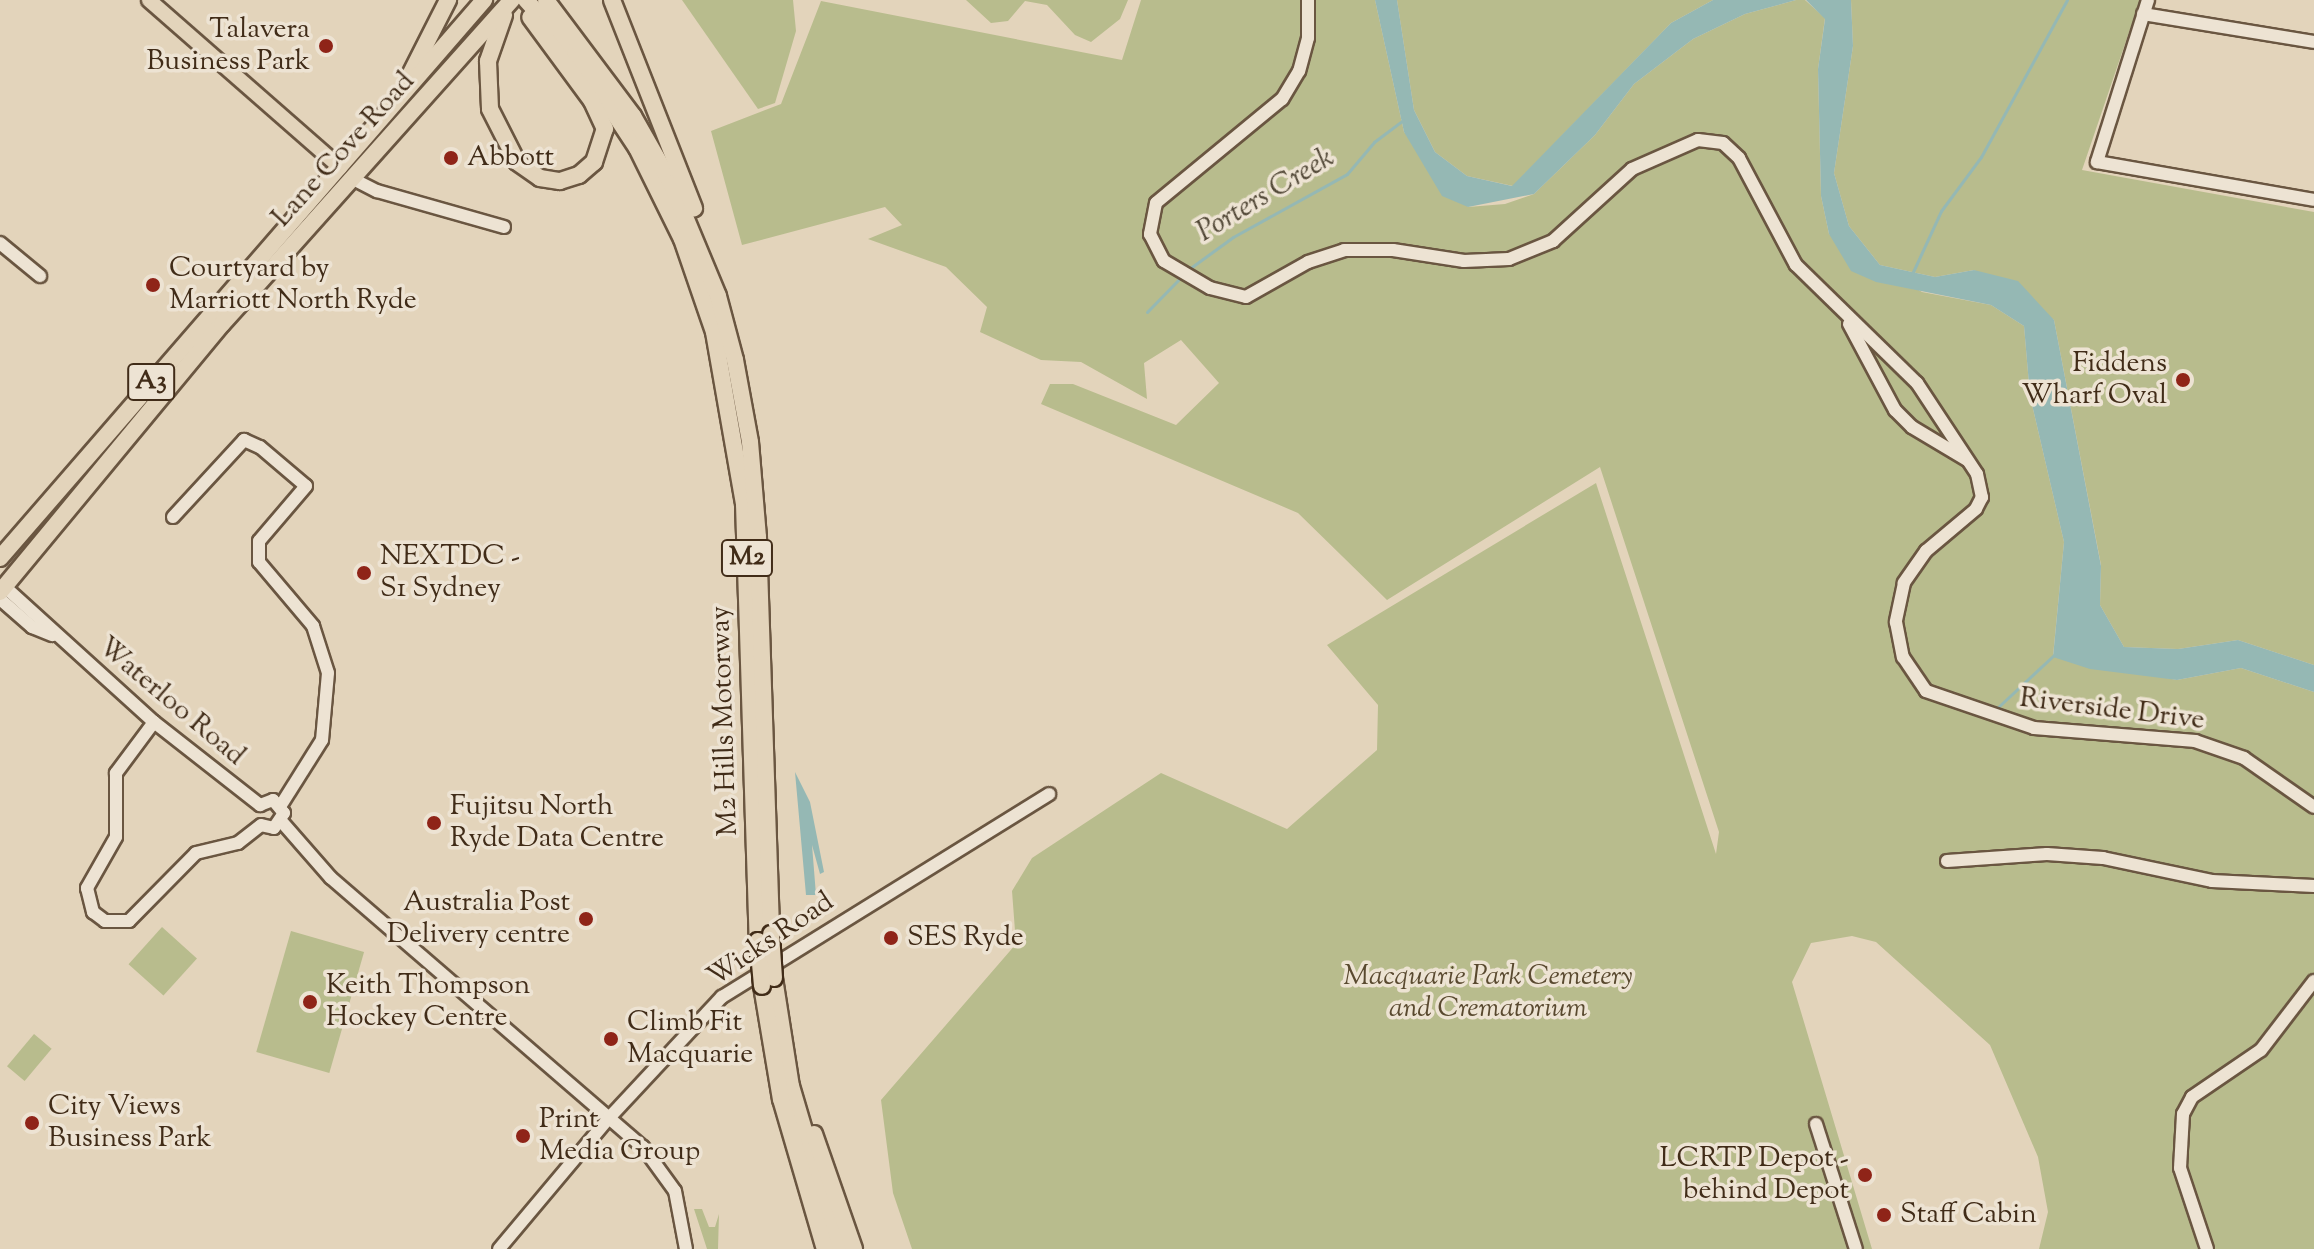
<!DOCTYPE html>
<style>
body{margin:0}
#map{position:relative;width:2314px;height:1249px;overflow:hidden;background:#e3d4bb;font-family:"Sorts Mill Goudy",serif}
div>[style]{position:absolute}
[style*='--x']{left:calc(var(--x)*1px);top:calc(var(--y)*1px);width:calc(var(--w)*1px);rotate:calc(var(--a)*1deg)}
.green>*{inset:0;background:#b8bc8d;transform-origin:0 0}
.water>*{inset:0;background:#95b8b4}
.stream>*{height:3px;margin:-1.5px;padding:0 1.5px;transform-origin:1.5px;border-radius:1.5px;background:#95b8b4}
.roads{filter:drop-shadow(2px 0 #6a5641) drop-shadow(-2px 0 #6a5641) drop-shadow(0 2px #6a5641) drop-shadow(0 -2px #6a5641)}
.minor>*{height:12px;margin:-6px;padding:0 6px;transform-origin:6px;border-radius:6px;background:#ede3d3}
.major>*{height:14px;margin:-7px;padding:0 7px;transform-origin:7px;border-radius:7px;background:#e3d4bb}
.highway>*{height:16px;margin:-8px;padding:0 8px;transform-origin:8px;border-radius:8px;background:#e3d4bb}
.bridges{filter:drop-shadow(2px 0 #412c18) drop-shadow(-2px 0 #412c18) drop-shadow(0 2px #412c18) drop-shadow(0 -2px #412c18)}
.highway-bridge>*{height:16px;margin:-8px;padding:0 8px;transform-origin:8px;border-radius:8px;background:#e3d4bb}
.dots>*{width:22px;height:22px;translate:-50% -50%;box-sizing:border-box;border:4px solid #ede3d3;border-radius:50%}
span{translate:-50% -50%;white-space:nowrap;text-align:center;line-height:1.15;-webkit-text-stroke:7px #ede3d3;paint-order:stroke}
.shield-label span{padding:2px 6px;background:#ede3d3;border:2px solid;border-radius:6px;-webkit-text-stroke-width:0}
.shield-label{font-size:26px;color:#412c18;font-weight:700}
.poi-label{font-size:28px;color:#412c18}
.right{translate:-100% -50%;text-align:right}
.left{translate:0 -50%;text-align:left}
.street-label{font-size:28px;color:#412c18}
.park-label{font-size:28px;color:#59492f;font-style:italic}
.water-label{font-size:30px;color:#524837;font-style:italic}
</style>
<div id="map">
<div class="green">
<i style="clip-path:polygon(682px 0,793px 0,796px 31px,775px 103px,758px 109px)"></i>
<i style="clip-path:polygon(966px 0,1128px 0,1120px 19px,1091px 42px,1075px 35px,1047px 5px,1025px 1px,1008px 21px,991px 23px)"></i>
<i style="clip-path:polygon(1141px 0,1375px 0,1404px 132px,1468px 207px,1505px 204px,1534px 194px,1595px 135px,1634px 84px,1693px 39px,1745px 14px,1796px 0,1805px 0,1825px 18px,1818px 69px,1821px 196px,1829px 234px,1922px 292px,1991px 305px,2024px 326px,2030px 396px,2064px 542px,2053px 656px,2177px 680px,2241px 668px,2314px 692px,2314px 1249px,2039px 1249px,2048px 1212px,2038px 1157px,1990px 1045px,1876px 942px,1852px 936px,1811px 943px,1792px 982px,1872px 1249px,912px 1249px,893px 1193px,881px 1100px,1016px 944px,1012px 891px,1032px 858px,1161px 773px,1287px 829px,1377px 750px,1378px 705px,1327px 645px,1596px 483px,1716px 854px,1719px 832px,1600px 467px,1387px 600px,1298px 513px,1041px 404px,1050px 384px,1073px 384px,1176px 425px,1219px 383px,1181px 340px,1144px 363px,1147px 399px,1081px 362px,1041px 360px,980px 332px,987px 307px,946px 267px,868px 239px,902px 225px,885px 207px,742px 245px,711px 131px,781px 104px,821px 1px,1122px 60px)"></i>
<i style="clip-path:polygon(1397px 0,1713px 0,1671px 23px,1513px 186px,1467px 176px,1435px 152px,1414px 110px)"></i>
<i style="clip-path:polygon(1851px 0,2140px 0,2082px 170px,2314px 212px,2314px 665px,2238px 640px,2178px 649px,2124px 647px,2100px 605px,2101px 565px,2054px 320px,1974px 270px,1935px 277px,1880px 265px,1849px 226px,1834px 173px,1853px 46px)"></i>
<i style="left:162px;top:927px;width:47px;height:50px;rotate:42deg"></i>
<i style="left:291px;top:931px;width:76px;height:126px;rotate:16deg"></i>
<i style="left:34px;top:1034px;width:23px;height:42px;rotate:40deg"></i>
<i style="clip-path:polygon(694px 1209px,702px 1209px,709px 1227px,715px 1227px,719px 1214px,718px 1249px,707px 1249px)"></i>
</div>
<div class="water">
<i style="clip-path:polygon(1375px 0,1397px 0,1414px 110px,1435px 152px,1467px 176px,1512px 186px,1671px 23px,1713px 0,1796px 0,1745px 14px,1693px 39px,1634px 84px,1595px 135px,1534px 194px,1468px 207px,1442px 196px,1404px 132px)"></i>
<i style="clip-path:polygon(1806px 0,1851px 0,1853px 46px,1834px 173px,1849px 226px,1880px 265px,1935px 277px,1974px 270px,2018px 281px,2054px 320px,2101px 566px,2100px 605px,2124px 647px,2178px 649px,2238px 640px,2314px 665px,2314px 692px,2241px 668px,2177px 680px,2090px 669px,2053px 657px,2064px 542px,2030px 396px,2024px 326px,1991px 305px,1876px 282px,1851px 271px,1829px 234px,1821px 196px,1818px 69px,1825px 19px)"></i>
<i style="clip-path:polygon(795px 772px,810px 802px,824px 872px,820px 874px,812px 845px,816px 895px,806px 895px)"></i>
</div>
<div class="stream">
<i style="--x:1189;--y:269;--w:54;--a:-36"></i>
<i style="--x:1233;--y:237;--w:130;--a:-28.9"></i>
<i style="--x:1347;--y:174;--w:42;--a:-49.8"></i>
<i style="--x:1374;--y:142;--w:36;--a:-37"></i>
<i style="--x:1912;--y:274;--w:69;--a:-65.3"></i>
<i style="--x:1941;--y:211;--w:67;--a:-53.5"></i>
<i style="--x:1981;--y:157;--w:179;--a:-61.3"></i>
<i style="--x:1147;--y:312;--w:52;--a:-45.8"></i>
<i style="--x:1996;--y:709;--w:81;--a:-43"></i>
</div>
<div class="roads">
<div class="minor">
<i style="--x:1308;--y:0;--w:38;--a:90"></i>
<i style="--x:1308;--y:38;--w:34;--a:105"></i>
<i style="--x:1299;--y:71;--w:33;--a:121"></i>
<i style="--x:1282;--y:99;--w:163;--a:140.5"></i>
<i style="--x:1156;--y:203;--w:32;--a:101"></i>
<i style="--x:1150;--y:234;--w:30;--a:63"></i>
<i style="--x:1164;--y:261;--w:53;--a:30.4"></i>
<i style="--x:1210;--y:288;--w:37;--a:14"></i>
<i style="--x:1246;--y:297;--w:71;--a:-29.4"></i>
<i style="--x:1308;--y:262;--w:38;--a:-18"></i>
<i style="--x:1344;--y:250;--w:49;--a:0"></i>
<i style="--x:1393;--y:250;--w:72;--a:8.8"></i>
<i style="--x:1464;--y:261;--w:45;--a:-2.5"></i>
<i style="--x:1509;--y:259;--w:48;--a:-22.2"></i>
<i style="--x:1553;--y:241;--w:107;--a:-42.3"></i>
<i style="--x:1632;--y:169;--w:72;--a:-23.7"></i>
<i style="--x:1698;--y:140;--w:25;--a:7"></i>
<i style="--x:1723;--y:143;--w:22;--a:43"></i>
<i style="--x:1739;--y:158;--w:121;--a:62"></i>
<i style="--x:1796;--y:265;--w:169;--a:44.3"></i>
<i style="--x:1917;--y:383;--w:109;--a:56.6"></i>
<i style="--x:1977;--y:474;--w:24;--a:78"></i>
<i style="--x:1982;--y:497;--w:13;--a:117"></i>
<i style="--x:1976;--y:509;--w:65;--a:140"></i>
<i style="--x:1926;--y:551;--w:39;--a:125"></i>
<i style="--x:1904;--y:583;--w:40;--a:102"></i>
<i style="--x:1896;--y:622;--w:36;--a:79"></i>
<i style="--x:1903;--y:657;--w:41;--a:55.9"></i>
<i style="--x:1926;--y:691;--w:114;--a:18.9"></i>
<i style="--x:2034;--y:728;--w:162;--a:4.6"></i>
<i style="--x:2195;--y:741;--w:52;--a:19.1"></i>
<i style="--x:2244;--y:758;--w:85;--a:35"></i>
<i style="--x:2148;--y:0;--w:170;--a:107.5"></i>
<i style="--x:2097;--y:162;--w:220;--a:9.9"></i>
<i style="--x:2143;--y:14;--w:173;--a:9.3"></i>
<i style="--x:355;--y:180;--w:25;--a:27"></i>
<i style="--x:377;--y:191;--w:132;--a:15.8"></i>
<i style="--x:0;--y:243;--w:52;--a:39.5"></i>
<i style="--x:1849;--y:324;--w:98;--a:61.9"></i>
<i style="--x:1895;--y:410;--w:24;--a:45"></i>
<i style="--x:1912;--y:427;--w:64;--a:31"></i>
<i style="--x:173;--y:517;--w:105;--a:-47.3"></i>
<i style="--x:244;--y:440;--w:17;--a:24"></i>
<i style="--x:260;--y:447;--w:60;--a:40.3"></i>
<i style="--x:306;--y:486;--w:72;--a:130.5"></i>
<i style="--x:259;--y:541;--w:21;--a:90"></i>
<i style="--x:259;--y:562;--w:84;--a:49.8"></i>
<i style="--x:313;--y:626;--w:49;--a:72.3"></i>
<i style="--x:328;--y:673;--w:67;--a:95.1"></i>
<i style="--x:322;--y:740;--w:77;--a:122.2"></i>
<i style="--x:5;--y:587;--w:201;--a:42.2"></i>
<i style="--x:154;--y:722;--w:135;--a:38.1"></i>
<i style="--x:0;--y:599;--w:43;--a:41.2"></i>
<i style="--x:32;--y:627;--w:22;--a:22"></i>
<i style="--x:154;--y:722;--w:64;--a:126.7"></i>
<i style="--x:116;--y:773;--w:64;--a:90"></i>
<i style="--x:116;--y:837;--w:59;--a:119.6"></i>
<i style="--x:87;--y:888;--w:25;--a:76"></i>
<i style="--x:93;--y:912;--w:15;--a:37"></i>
<i style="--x:105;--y:921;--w:24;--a:0"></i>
<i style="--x:129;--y:921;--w:95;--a:-45.4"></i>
<i style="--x:196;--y:853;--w:43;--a:-13.4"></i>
<i style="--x:238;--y:843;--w:29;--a:-38"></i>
<i style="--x:260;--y:805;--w:14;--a:-21"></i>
<i style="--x:273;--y:800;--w:17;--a:50"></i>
<i style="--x:284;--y:813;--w:18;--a:124"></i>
<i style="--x:274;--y:828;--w:13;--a:-167"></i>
<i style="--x:282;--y:822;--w:74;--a:48.8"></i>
<i style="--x:331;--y:878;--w:412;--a:40.8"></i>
<i style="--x:643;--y:1147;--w:54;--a:54"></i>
<i style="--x:675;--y:1191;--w:59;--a:79.3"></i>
<i style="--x:1947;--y:861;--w:100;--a:-4"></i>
<i style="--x:2047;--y:854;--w:56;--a:4.1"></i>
<i style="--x:2103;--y:858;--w:111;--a:11.9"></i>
<i style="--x:2212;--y:881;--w:102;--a:2.8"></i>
<i style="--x:1816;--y:1124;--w:131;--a:72.3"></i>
<i style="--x:499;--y:1249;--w:171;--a:-50"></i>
<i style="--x:609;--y:1118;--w:166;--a:-47"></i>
<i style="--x:722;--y:997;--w:385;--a:-31.8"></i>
<i style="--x:2207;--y:1249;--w:85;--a:-108.4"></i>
<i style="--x:2180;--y:1168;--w:54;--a:-86.8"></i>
<i style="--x:2183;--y:1114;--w:19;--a:-62"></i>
<i style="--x:2192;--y:1097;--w:83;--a:-34.3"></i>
<i style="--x:2261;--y:1050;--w:87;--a:-52.5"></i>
</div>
<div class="major">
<i style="--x:149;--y:0;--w:254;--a:41.2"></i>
</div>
<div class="highway">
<i style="--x:526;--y:0;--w:73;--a:47.8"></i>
<i style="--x:575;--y:54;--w:113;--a:56.6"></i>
<i style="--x:637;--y:148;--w:102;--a:63.7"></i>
<i style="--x:682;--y:239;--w:98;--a:71"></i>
<i style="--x:714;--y:332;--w:175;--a:80.1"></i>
<i style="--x:744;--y:504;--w:437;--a:88.2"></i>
<i style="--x:546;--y:0;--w:145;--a:53.1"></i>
<i style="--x:633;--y:116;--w:77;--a:60.4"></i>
<i style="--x:671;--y:183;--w:122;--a:67.4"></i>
<i style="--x:718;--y:296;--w:66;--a:75.1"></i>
<i style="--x:735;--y:360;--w:83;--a:79.6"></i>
<i style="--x:750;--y:442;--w:95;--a:85.2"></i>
<i style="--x:758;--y:537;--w:397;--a:88.1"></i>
<i style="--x:612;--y:0;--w:224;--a:68.5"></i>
<i style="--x:504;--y:15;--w:49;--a:109.2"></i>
<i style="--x:488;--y:61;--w:48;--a:87.6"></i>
<i style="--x:490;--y:109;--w:59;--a:63"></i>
<i style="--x:517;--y:162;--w:28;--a:35"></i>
<i style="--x:540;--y:178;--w:20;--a:9"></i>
<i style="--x:560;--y:181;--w:20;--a:-18"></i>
<i style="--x:579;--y:175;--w:20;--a:-41"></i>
<i style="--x:594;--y:162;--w:35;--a:-72"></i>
<i style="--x:605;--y:129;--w:31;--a:-115"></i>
<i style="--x:592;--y:101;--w:104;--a:-126.4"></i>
<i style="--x:411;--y:73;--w:82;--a:-63.1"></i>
<i style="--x:0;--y:558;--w:739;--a:-49.06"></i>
<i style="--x:0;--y:592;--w:348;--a:-50.4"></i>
<i style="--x:222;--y:324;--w:435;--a:-48.2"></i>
<i style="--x:774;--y:978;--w:109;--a:81.1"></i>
<i style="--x:791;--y:1086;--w:170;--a:73.6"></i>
<i style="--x:762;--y:986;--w:115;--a:80.5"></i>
<i style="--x:781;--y:1099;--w:156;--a:73.7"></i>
<i style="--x:814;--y:1134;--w:122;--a:70.8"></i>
</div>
</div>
<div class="bridges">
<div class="highway-bridge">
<i style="--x:771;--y:934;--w:44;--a:86.1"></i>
<i style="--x:758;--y:941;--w:45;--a:84.9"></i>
</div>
</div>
<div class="dots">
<i style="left:326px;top:46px;background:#8f2418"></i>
<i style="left:451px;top:158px;background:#8f2418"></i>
<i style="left:153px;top:285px;background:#8f2418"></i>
<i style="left:2183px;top:380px;background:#8f2418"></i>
<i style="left:364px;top:573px;background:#8f2418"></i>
<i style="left:434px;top:823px;background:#8f2418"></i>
<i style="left:586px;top:919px;background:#8f2418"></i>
<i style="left:891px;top:938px;background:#8f2418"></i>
<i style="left:310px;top:1002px;background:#8f2418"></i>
<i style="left:611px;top:1039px;background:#8f2418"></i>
<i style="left:32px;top:1123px;background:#8f2418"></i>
<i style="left:523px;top:1136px;background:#8f2418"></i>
<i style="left:1865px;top:1175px;background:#8f2418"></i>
<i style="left:1884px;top:1215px;background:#8f2418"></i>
</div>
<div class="shield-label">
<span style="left:151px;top:382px">A3</span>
<span style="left:747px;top:558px">M2</span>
</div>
<div class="poi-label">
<span class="right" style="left:310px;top:46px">Talavera<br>Business Park</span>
<span class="left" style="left:467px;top:158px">Abbott</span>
<span class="left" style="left:169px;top:285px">Courtyard by<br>Marriott North Ryde</span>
<span class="right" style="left:2167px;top:380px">Fiddens<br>Wharf Oval</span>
<span class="left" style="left:380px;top:573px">NEXTDC -<br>S1 Sydney</span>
<span class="left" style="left:450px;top:823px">Fujitsu North<br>Ryde Data Centre</span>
<span class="right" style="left:570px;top:919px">Australia Post<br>Delivery centre</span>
<span class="left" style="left:907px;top:938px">SES Ryde</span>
<span class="left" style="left:326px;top:1002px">Keith Thompson<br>Hockey Centre</span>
<span class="left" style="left:627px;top:1039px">Climb Fit<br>Macquarie</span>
<span class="left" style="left:48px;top:1123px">City Views<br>Business Park</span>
<span class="left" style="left:539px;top:1136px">Print<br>Media Group</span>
<span class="right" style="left:1849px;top:1175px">LCRTP Depot -<br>behind Depot</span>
<span class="left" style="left:1900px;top:1215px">Staff Cabin</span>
</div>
<div class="street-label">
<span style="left:344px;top:150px;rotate:-48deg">Lane Cove Road</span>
<span style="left:171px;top:702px;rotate:40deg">Waterloo Road</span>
<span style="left:2112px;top:710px;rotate:7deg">Riverside Drive</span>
<span style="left:725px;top:721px;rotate:-92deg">M2 Hills Motorway</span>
<span style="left:771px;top:940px;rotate:-34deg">Wicks Road</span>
</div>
<div class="park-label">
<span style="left:1488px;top:993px">Macquarie Park Cemetery<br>and Crematorium</span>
</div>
<div class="water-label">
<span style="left:1266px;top:196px;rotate:-31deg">Porters Creek</span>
</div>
</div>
